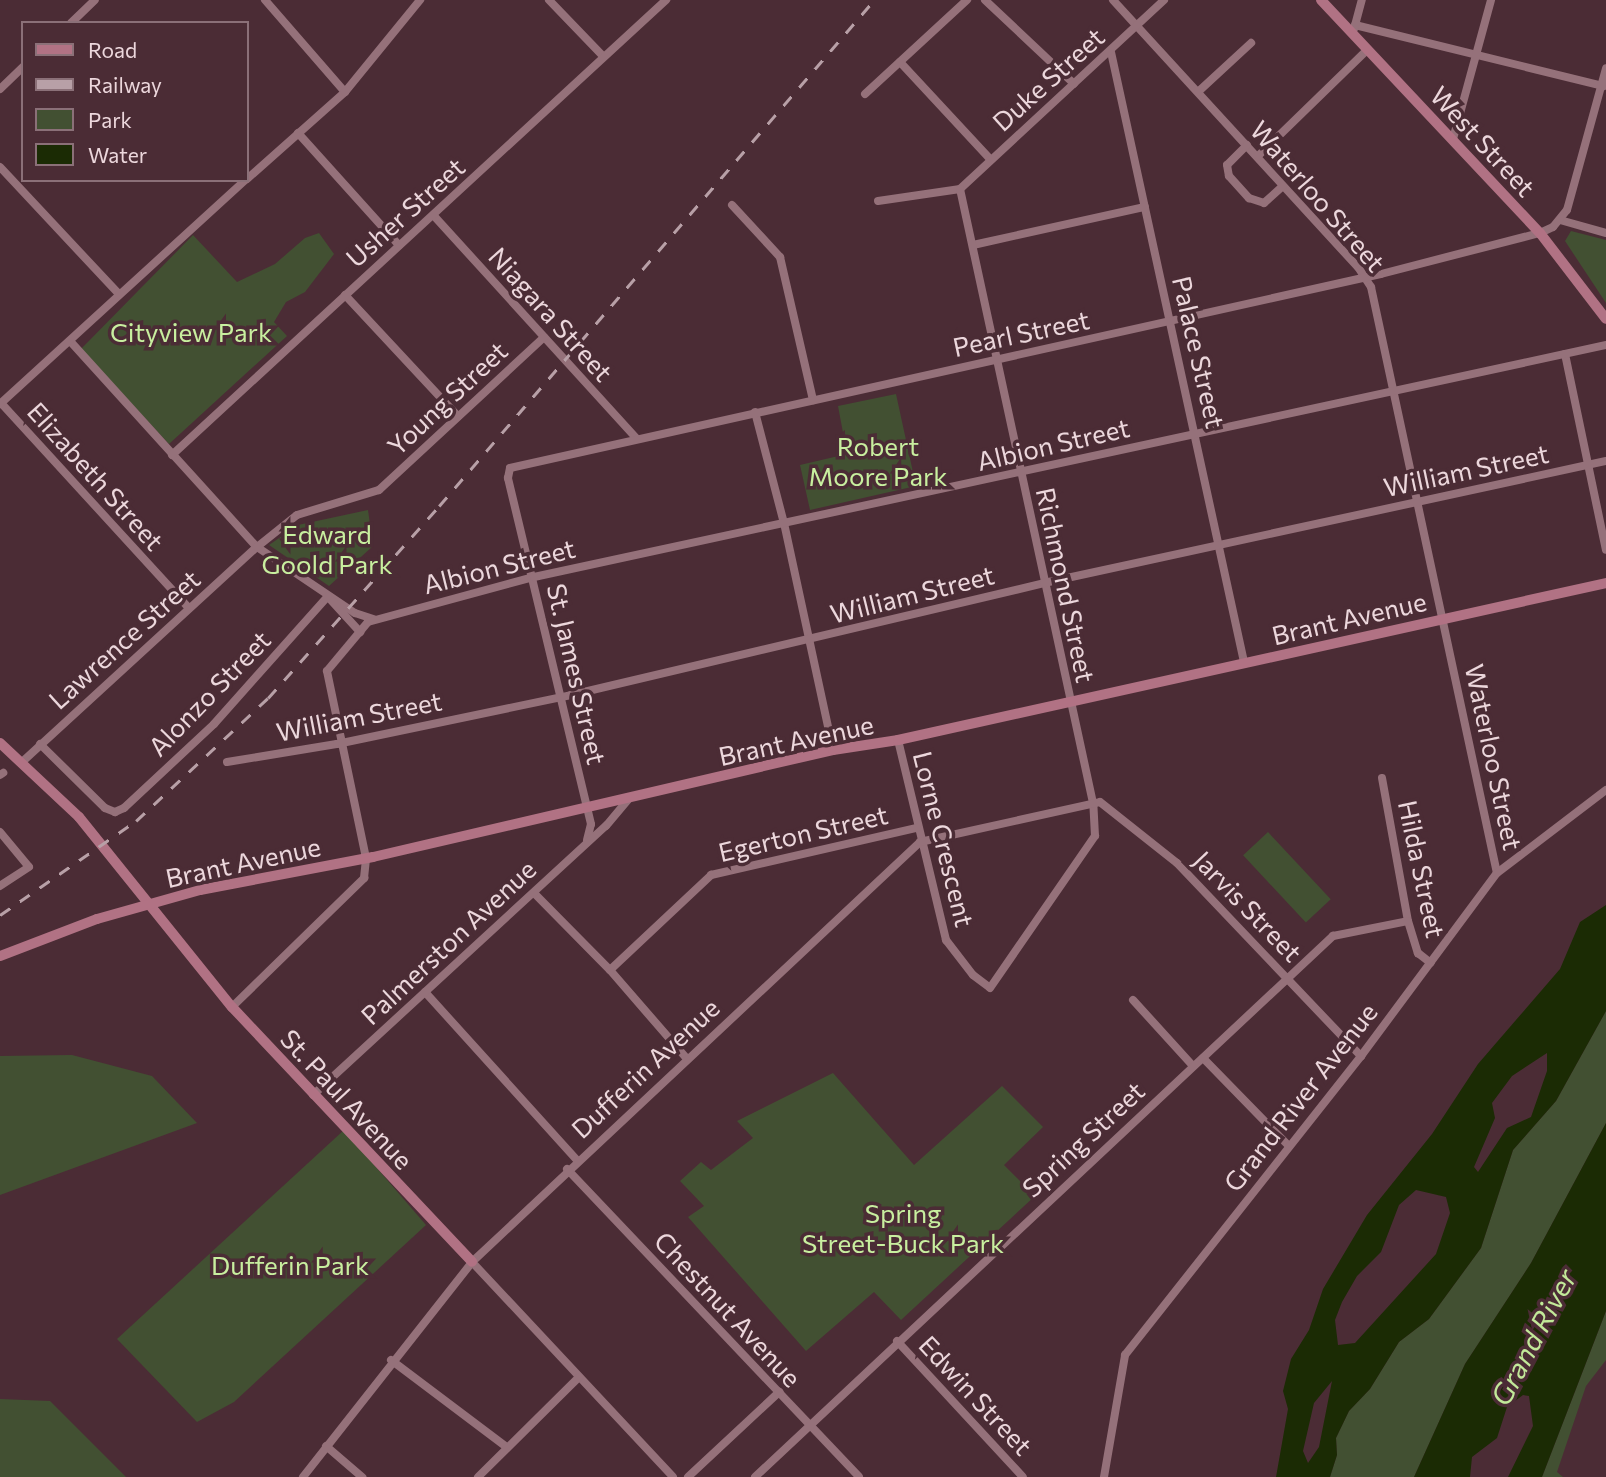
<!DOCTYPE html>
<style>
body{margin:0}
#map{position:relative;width:1606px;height:1477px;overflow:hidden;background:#4b2c35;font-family:Commissioner,sans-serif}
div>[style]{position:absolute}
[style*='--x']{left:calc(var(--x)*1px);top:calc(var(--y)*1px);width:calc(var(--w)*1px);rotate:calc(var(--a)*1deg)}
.green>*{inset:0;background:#425032;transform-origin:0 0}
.water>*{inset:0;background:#1b2b04}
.minor>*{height:8px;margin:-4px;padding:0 4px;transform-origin:4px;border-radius:4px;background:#95717a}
.major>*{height:10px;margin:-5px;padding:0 5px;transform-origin:5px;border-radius:5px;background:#b17284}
.rail>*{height:2.5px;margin-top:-1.25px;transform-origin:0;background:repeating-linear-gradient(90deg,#b8a0a7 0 12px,transparent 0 24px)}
span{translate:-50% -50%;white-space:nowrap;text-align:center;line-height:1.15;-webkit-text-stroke:7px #4b2c35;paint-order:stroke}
.street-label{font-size:26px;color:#ecd7dc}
.park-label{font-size:26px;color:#c8ef9f}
.water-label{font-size:28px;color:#c2e999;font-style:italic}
.legend{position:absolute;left:21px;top:21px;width:228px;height:161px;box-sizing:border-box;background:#4b2c35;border:2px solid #8b7078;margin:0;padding:9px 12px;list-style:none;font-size:21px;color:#ecd7dc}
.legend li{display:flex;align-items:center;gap:14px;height:35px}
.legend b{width:35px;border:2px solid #8b7078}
</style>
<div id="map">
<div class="green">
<i style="clip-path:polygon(1571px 231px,1606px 240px,1606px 303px,1565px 241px)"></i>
<i style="clip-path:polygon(319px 233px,334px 254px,305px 292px,286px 302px,274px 322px,287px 336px,169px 444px,81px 349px,193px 235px,237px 282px,275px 264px,305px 238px)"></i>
<i style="clip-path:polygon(896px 394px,916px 486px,810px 510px,800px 465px,847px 454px,838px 406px)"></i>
<i style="clip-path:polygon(368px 510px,373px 546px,329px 586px,269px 545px,298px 525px)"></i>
<i style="left:1268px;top:832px;width:92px;height:34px;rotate:47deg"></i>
<i style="clip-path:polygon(1606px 1011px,1606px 1123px,1531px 1263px,1465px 1364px,1414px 1477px,1330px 1477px,1337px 1455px,1336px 1438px,1349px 1411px,1370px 1389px,1399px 1342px,1429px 1319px,1481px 1248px,1513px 1150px,1556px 1101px)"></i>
<i style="clip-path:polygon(72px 1055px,152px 1076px,197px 1123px,0 1195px,0 1056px)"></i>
<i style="clip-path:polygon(833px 1073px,914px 1165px,1002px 1086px,1043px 1127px,1004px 1165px,1035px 1196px,901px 1320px,874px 1292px,806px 1351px,688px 1217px,704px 1206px,680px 1181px,701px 1162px,711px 1170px,753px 1138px,737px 1121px)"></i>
<i style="clip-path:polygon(344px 1130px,426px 1225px,234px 1402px,197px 1422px,117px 1339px)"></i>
<i style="clip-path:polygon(1606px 1311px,1606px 1360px,1586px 1386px,1557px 1472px,1563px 1477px,1542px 1477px)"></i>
<i style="clip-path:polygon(0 1399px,50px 1401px,126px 1477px,0 1477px)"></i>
</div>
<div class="water">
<i style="clip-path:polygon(evenodd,1606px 905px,1606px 1011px,1556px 1101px,1513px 1150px,1481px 1248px,1429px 1319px,1399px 1342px,1370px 1389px,1349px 1411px,1336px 1438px,1337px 1455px,1330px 1477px,1276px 1477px,1288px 1409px,1283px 1391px,1291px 1359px,1309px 1330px,1323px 1289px,1367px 1215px,1432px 1134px,1478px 1064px,1560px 969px,1580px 922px,1606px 905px,1547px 1053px,1547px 1071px,1531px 1117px,1507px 1128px,1478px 1172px,1474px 1167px,1495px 1118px,1492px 1103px,1512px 1076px,1547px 1053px,1606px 905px,1416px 1190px,1446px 1197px,1450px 1213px,1436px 1254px,1355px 1343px,1338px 1345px,1335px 1320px,1342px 1302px,1357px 1276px,1381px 1252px,1399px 1205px,1416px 1190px,1606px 905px,1332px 1381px,1319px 1447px,1308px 1463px,1303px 1451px,1314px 1403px,1332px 1381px)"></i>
<i style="clip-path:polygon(1606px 1123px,1606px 1311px,1542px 1477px,1508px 1477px,1533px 1426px,1529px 1396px,1523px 1395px,1507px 1407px,1497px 1438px,1472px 1457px,1470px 1477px,1414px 1477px,1465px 1364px,1531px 1263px)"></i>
</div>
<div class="minor">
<i style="--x:265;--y:0;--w:122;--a:49"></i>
<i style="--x:549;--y:0;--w:76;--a:46.1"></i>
<i style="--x:985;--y:0;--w:122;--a:43.3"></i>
<i style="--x:1113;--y:0;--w:362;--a:47.5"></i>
<i style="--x:1358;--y:267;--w:24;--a:57"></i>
<i style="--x:1371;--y:287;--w:599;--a:77.87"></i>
<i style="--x:71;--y:23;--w:33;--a:-44"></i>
<i style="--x:1355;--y:25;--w:256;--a:13.8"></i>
<i style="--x:1354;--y:29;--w:30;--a:-75"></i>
<i style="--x:1111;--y:52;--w:624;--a:77.7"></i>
<i style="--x:900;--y:62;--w:132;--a:47.1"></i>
<i style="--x:0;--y:89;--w:32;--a:-44"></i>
<i style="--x:1199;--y:91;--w:71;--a:-42.7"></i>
<i style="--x:865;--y:94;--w:139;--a:-42.7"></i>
<i style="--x:298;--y:133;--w:151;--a:48"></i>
<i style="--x:1453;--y:139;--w:144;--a:-74.7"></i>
<i style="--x:1247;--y:145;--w:28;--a:135"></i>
<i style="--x:1227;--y:165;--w:11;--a:80"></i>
<i style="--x:1229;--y:176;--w:30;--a:48"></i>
<i style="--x:1249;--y:198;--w:16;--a:18"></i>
<i style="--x:1264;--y:203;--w:25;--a:-42"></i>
<i style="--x:1258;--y:156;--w:153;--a:-44.2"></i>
<i style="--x:0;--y:167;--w:174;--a:46.9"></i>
<i style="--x:247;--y:179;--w:131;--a:-41.6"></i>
<i style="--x:345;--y:92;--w:119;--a:-50.8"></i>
<i style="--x:960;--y:189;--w:278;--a:-42.8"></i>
<i style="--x:878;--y:201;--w:83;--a:-8.3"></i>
<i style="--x:732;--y:205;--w:71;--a:47.3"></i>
<i style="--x:780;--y:257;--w:147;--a:77"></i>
<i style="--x:435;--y:217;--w:300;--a:47.7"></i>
<i style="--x:1560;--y:220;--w:48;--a:15.8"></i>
<i style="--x:973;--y:245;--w:176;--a:-12.5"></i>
<i style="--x:345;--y:295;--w:166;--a:47"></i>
<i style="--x:70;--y:341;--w:278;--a:47.8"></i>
<i style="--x:257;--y:547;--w:118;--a:34"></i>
<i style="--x:355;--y:613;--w:20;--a:18"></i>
<i style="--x:1565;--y:354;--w:200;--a:78.2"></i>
<i style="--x:1;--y:403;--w:278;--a:47.5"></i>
<i style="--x:0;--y:404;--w:332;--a:-42.4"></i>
<i style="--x:755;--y:412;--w:115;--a:75.4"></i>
<i style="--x:784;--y:523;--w:232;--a:77.8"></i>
<i style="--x:172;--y:455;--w:672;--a:-42.65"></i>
<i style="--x:330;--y:599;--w:45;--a:47.7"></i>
<i style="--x:898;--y:740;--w:206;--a:76.5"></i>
<i style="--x:946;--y:940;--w:44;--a:52.4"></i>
<i style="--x:973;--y:975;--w:21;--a:37"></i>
<i style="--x:990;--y:988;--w:185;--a:-55.4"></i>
<i style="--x:1095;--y:836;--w:33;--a:-93"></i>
<i style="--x:1093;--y:803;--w:628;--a:-102.22"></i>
<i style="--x:40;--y:744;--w:91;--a:44.6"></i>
<i style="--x:105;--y:808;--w:11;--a:22"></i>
<i style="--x:115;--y:812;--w:10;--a:-24"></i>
<i style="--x:124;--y:808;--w:123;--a:-43"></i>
<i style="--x:214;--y:724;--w:171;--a:-48.3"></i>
<i style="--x:227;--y:762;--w:111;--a:-9.3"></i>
<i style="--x:337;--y:744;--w:239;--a:-11.8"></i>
<i style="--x:571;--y:695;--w:486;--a:-13.3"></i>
<i style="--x:1044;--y:583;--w:575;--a:-12.25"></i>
<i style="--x:21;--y:763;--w:320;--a:-42.5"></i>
<i style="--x:257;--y:547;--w:51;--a:-38.7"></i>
<i style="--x:297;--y:515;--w:86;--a:-17"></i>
<i style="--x:379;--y:490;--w:225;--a:-42.8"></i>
<i style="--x:0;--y:775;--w:4;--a:-34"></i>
<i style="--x:1382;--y:778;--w:145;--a:79.7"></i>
<i style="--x:1408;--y:921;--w:34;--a:73"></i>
<i style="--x:1418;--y:953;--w:16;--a:38"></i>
<i style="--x:0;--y:832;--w:45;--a:50.4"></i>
<i style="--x:29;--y:867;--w:35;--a:147"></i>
<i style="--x:587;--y:840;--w:16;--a:-76"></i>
<i style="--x:591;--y:824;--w:356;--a:-103.5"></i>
<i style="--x:508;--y:478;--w:10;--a:-79"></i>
<i style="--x:510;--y:468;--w:892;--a:-12.56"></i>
<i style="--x:1381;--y:274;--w:164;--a:-14.5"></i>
<i style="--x:1540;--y:233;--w:14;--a:-25"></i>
<i style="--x:1553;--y:227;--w:22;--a:-51"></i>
<i style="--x:1567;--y:210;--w:147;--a:-74.6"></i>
<i style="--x:534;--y:893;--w:108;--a:45.4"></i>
<i style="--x:610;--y:970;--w:118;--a:49.1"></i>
<i style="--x:610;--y:970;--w:139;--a:-43.2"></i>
<i style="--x:711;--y:875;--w:211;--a:-12.9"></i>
<i style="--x:425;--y:992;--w:227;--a:47.9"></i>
<i style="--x:1133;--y:1000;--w:89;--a:47.7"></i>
<i style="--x:232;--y:1007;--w:185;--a:-44.3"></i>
<i style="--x:364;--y:878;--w:20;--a:-84"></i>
<i style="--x:366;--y:858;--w:191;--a:-101.8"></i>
<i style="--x:327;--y:671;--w:64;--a:-50.1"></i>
<i style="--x:368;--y:622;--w:172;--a:-15.2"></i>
<i style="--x:534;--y:577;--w:1097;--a:-12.21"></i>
<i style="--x:1203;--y:1058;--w:123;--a:45.7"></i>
<i style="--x:313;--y:1095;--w:398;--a:-42.6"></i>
<i style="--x:606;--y:826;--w:35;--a:-50"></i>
<i style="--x:567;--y:1169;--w:424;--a:46.5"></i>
<i style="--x:472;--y:1262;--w:294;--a:46.9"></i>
<i style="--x:897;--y:1341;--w:185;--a:47.2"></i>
<i style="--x:391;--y:1360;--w:143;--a:37"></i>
<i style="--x:326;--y:1446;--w:48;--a:40.7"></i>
<i style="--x:303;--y:1477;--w:273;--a:-51.8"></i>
<i style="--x:472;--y:1262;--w:614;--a:-43.15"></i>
<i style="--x:920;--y:842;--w:184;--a:-12.5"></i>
<i style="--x:1100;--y:802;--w:98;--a:38.4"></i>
<i style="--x:1177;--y:863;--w:267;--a:46.4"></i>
<i style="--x:478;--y:1477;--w:142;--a:-44.7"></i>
<i style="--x:688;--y:1477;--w:125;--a:-43"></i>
<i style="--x:755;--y:1477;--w:792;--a:-43.11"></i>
<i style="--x:1333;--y:936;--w:76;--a:-11.3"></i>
<i style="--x:1104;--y:1477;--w:124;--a:-80.2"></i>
<i style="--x:1125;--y:1355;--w:381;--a:-51.7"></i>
<i style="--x:1361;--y:1056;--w:228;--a:-53.4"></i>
<i style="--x:1497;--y:873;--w:137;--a:-37.3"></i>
</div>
<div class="major">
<i style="--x:1321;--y:0;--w:320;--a:46.8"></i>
<i style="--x:1540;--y:233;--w:108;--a:52.5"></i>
<i style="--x:0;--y:743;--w:108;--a:43.1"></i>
<i style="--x:79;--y:817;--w:244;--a:51.2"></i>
<i style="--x:232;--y:1007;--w:350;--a:46.7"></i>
<i style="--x:0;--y:956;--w:104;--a:-20.9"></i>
<i style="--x:97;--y:919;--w:107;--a:-15.7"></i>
<i style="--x:200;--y:890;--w:176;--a:-10.8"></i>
<i style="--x:373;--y:857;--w:472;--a:-13.1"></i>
<i style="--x:833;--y:750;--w:66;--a:-8.7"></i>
<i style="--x:898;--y:740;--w:725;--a:-12.5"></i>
</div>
<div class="rail">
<i style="--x:0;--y:915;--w:165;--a:-34.7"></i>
<i style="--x:136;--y:821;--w:180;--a:-43"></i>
<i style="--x:268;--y:698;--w:257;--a:-48.3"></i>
<i style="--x:439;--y:506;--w:667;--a:-49.31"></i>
</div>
<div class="street-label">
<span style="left:1048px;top:79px;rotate:-42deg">Duke Street</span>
<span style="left:1483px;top:141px;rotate:47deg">West Street</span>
<span style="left:1318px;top:196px;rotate:49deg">Waterloo Street</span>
<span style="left:405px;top:212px;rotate:-42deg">Usher Street</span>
<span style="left:551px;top:314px;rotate:48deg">Niagara Street</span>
<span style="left:1021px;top:333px;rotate:-12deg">Pearl Street</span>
<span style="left:1199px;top:352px;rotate:77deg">Palace Street</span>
<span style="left:447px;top:398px;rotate:-43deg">Young Street</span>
<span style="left:1053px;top:444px;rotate:-13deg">Albion Street</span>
<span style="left:1466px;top:470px;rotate:-12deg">William Street</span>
<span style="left:96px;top:476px;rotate:48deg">Elizabeth Street</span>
<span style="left:499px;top:566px;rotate:-14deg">Albion Street</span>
<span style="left:1066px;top:585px;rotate:78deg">Richmond Street</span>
<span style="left:912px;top:594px;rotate:-14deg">William Street</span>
<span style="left:1349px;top:618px;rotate:-13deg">Brant Avenue</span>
<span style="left:124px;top:639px;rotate:-42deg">Lawrence Street</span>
<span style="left:577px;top:674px;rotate:77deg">St. James Street</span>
<span style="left:209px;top:693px;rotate:-46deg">Alonzo Street</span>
<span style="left:359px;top:716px;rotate:-11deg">William Street</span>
<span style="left:796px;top:740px;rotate:-12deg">Brant Avenue</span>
<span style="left:1494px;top:757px;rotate:78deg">Waterloo Street</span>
<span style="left:803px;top:833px;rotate:-13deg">Egerton Street</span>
<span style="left:944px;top:839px;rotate:76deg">Lorne Crescent</span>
<span style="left:243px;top:862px;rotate:-12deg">Brant Avenue</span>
<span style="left:1422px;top:869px;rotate:78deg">Hilda Street</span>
<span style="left:1248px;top:906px;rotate:46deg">Jarvis Street</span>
<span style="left:448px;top:942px;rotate:-43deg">Palmerston Avenue</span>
<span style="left:645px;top:1068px;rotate:-43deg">Dufferin Avenue</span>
<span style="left:1300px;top:1097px;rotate:-52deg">Grand River Avenue</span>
<span style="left:347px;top:1099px;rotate:47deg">St. Paul Avenue</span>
<span style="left:1083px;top:1139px;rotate:-43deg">Spring Street</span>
<span style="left:728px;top:1309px;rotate:47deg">Chestnut Avenue</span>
<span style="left:976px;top:1395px;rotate:47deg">Edwin Street</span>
</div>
<div class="park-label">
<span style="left:191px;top:332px">Cityview Park</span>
<span style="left:878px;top:461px">Robert<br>Moore Park</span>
<span style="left:327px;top:549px">Edward<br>Goold Park</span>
<span style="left:903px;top:1228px">Spring<br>Street-Buck Park</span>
<span style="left:290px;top:1265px">Dufferin Park</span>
</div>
<div class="water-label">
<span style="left:1533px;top:1337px;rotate:-62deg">Grand River</span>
</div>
<ul class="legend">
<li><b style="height:9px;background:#b17284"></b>Road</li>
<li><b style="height:9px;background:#b8a0a7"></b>Railway</li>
<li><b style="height:19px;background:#425032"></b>Park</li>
<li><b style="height:19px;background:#1b2b04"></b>Water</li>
</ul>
</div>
